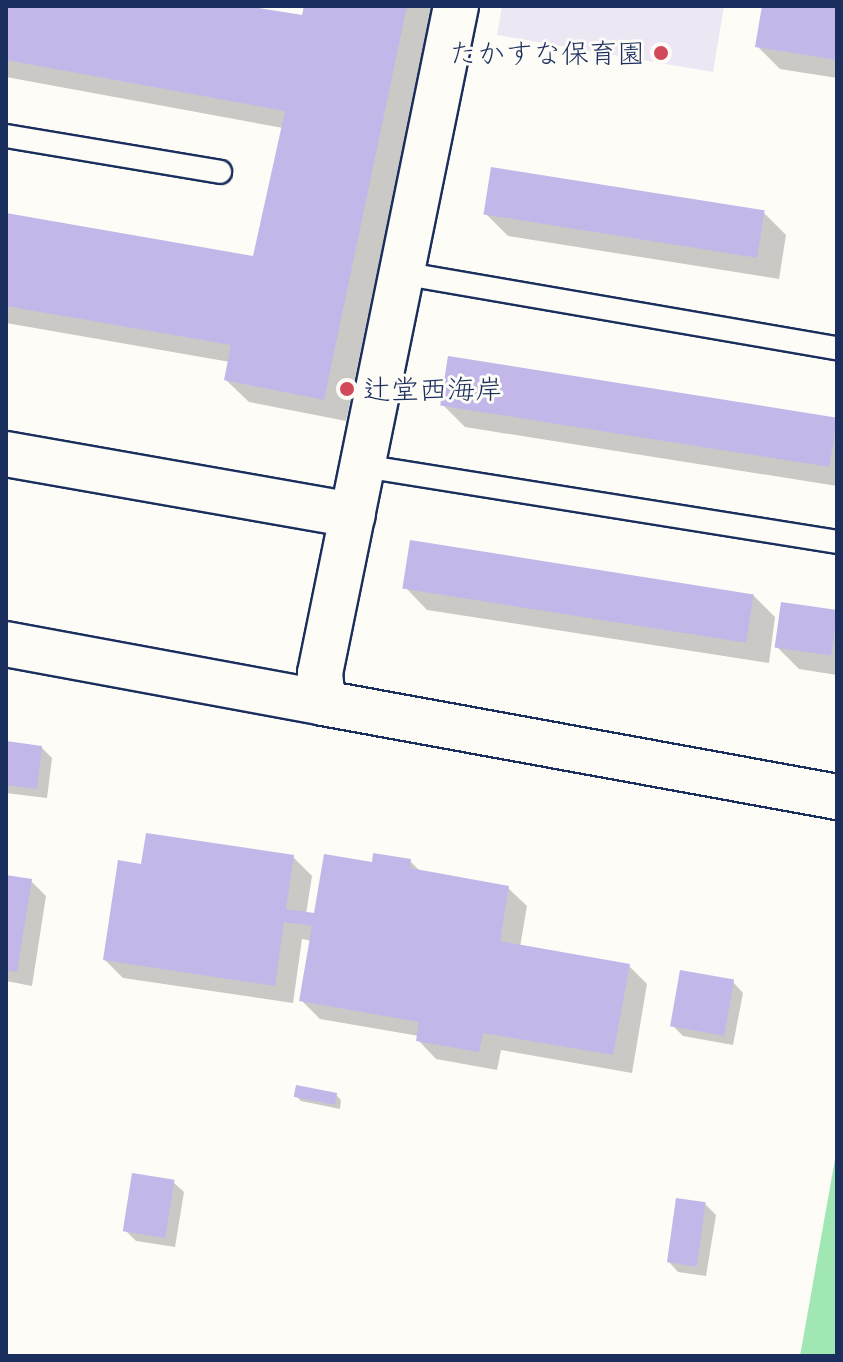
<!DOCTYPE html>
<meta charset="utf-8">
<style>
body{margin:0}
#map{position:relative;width:843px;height:1362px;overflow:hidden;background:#fdfcf7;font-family:Itim,"Klee One",sans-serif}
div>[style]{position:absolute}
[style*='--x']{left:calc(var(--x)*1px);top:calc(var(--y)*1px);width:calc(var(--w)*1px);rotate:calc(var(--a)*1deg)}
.built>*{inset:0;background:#ece7f3}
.green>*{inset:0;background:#a0e7b4}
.shadow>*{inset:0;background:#0003}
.building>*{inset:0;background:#c3b7e9;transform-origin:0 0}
.roads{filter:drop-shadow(2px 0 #1b2f5e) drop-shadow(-2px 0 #1b2f5e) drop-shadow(0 2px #1b2f5e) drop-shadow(0 -2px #1b2f5e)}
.lane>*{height:22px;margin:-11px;padding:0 11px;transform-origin:11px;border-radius:11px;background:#fdfcf7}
.street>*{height:44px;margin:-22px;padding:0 22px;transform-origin:22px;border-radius:22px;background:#fdfcf7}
.secondary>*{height:44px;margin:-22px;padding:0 22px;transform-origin:22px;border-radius:22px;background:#fdfcf7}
.dots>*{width:22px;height:22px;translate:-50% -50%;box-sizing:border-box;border:4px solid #fdfcf7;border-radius:50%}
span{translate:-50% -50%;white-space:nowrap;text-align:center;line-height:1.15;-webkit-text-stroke:6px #fdfcf7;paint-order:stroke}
.poi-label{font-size:28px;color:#1b2f5e}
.right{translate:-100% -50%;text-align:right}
.left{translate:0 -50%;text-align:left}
.frame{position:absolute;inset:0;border:8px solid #1b2f5e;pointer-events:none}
</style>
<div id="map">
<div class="built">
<i style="clip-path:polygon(502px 6px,724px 6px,713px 72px,497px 35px)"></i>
</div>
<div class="green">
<i style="clip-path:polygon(837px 1148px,837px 1356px,800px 1356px)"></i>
</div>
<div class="shadow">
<i style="clip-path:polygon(6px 6px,233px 6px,304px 17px,306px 6px,433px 6px,346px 421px,249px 402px,226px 380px,230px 362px,6px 323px,6px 215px,254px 259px,283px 128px,6px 77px)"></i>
<i style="clip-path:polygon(764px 6px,837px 6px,837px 78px,780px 69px,757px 46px)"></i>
<i style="clip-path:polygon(485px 213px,764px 213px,786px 235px,779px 279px,508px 236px)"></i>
<i style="clip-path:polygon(450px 358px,837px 420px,837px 486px,465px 427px,442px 404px)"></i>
<i style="clip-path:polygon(405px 587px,753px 595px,775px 617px,769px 663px,427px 610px)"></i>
<i style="clip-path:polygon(837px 612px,837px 675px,799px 669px,776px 646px)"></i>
<i style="clip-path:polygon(6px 743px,41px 747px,52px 758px,47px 798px,6px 793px)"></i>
<i style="clip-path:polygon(293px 857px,312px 876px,306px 914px,316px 915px,374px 864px,410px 861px,422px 873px,508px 888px,527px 906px,520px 947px,629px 966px,647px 984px,632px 1073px,501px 1050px,497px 1070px,436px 1059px,418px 1040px,419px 1036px,320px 1019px,301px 1000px,312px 941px,302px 939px,293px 1003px,123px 978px,105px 960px,143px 866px)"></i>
<i style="clip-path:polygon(6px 877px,31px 881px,46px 896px,32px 986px,6px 981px)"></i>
<i style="clip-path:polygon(733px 982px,743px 993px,733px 1045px,683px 1036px,672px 1025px)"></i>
<i style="clip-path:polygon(336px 1095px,341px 1100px,340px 1109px,301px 1101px,296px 1096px)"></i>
<i style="clip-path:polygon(173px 1182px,184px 1192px,175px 1247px,136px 1241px,125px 1230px)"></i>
<i style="clip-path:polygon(705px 1204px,716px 1215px,706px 1276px,678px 1272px,668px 1261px)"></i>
</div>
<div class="building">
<i style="clip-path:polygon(6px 6px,246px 6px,302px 15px,304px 6px,407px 6px,324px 400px,224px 380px,231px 345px,6px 306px,6px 213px,253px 256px,285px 111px,6px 60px)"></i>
<i style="clip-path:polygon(762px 6px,837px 6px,837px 60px,755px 47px)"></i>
<i style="left:491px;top:167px;width:277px;height:48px;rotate:9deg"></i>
<i style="left:448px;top:356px;width:394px;height:50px;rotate:9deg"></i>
<i style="left:410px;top:540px;width:348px;height:49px;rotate:9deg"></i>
<i style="left:781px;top:602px;width:57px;height:46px;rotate:8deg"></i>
<i style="clip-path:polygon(6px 741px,42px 746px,37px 789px,6px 785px)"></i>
<i style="clip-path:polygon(146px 833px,294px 855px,286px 909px,314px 913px,324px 854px,372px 862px,373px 853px,411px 859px,410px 868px,509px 886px,500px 941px,630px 964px,613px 1055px,483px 1033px,479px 1052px,416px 1041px,419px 1022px,299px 1001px,312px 926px,284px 922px,275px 986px,103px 960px,118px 860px,141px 864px)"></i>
<i style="clip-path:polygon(6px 875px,32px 879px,17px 972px,6px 970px)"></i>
<i style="left:680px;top:970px;width:55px;height:57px;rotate:10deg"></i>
<i style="left:296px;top:1085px;width:42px;height:12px;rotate:11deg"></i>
<i style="left:132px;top:1173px;width:43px;height:59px;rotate:9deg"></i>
<i style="left:676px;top:1198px;width:30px;height:65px;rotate:8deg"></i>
</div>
<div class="roads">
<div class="lane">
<i style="--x:6;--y:136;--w:217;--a:9.5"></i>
<i style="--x:401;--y:273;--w:442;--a:9.8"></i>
<i style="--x:363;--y:466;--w:480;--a:9.1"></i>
</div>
<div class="street">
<i style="--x:6;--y:454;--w:352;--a:10"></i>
<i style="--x:6;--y:644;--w:322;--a:10.5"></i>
</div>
<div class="secondary">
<i style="--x:456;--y:6;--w:681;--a:101.52"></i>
<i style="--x:320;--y:673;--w:30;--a:84"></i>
<i style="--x:323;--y:703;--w:523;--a:10.36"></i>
</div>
</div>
<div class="dots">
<i style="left:661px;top:53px;background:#d1495b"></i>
<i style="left:347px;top:389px;background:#d1495b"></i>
</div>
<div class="poi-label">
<span class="right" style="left:645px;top:53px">たかすな保育園</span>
<span class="left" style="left:363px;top:389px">辻堂西海岸</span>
</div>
<div class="frame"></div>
</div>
